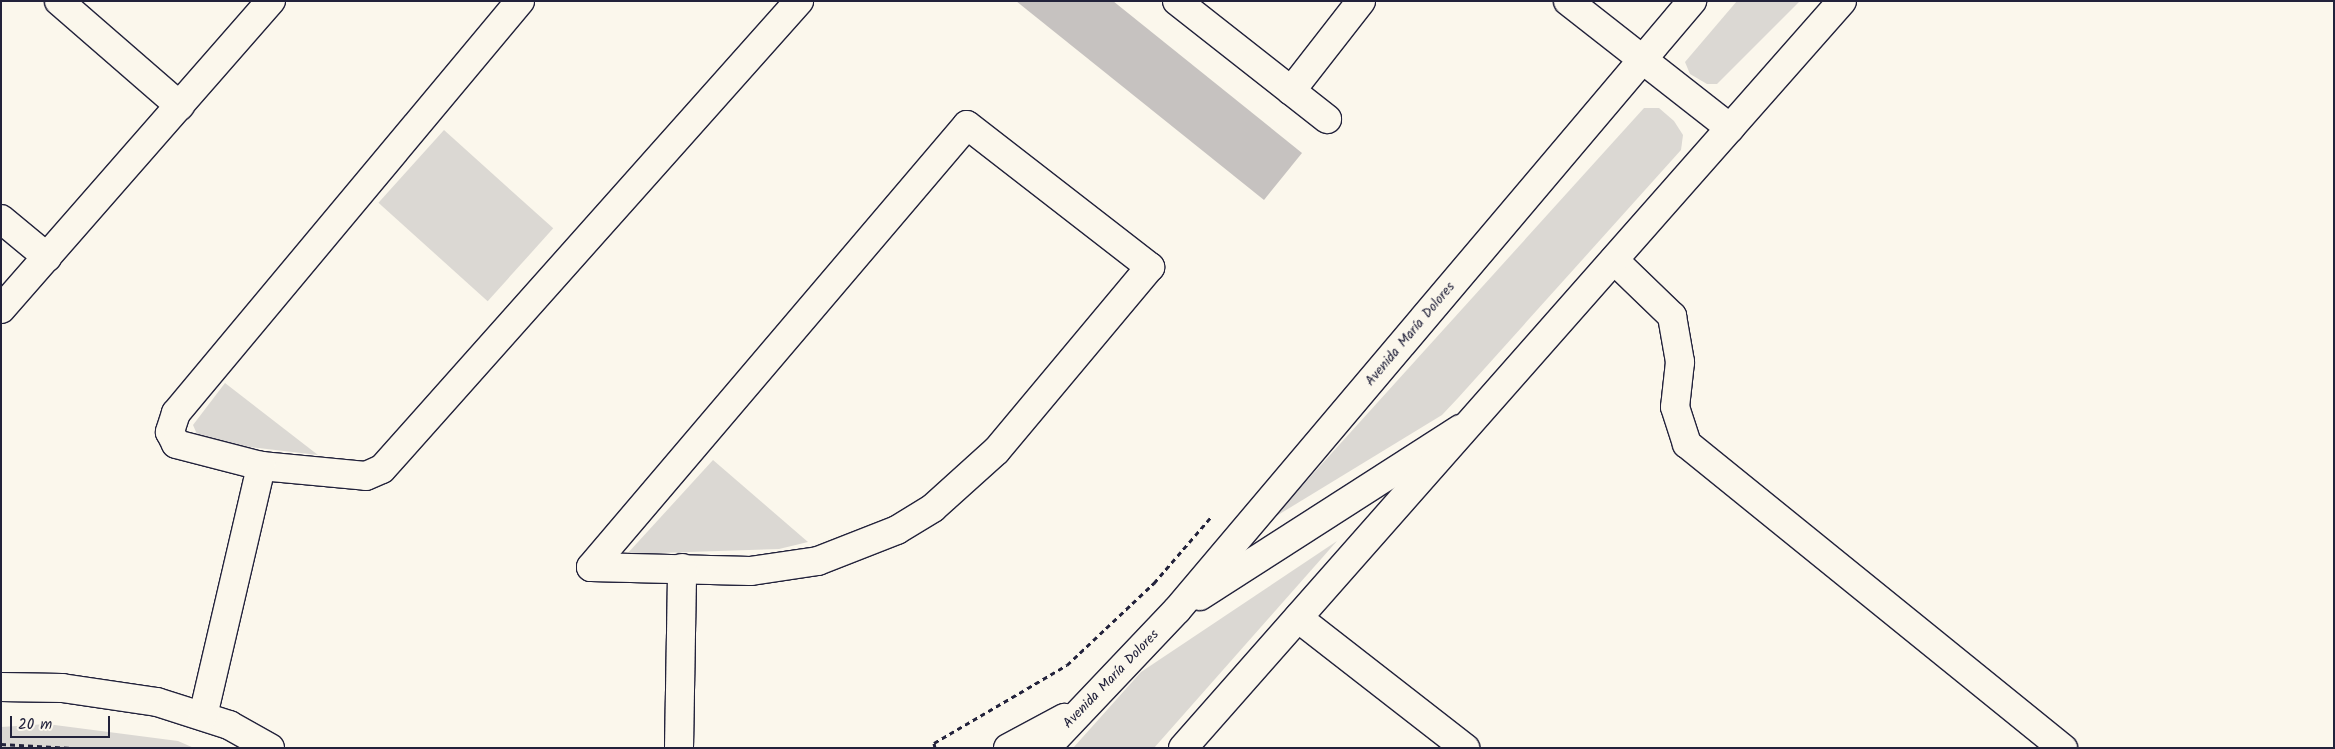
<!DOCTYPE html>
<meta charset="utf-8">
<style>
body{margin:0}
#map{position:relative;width:2335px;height:749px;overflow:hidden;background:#fbf7ec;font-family:Kalam,sans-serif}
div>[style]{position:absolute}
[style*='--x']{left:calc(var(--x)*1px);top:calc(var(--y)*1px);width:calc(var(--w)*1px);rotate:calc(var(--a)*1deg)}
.green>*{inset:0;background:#dbd8d3;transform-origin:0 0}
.building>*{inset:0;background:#c6c2c0}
.path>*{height:3px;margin-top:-1.5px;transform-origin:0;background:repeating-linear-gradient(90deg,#22223b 0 5px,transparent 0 9px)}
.roads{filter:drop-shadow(1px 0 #22223b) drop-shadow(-1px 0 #22223b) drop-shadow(0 1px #22223b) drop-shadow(0 -1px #22223b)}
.minor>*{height:28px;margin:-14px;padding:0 14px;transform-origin:14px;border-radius:14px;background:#fbf7ec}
.major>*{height:28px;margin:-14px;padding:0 14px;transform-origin:14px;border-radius:14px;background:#fbf7ec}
span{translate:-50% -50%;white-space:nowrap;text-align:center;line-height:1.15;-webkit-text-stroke:4px #fbf7ec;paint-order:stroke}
.street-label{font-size:14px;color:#22223b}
.frame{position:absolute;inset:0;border:2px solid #22223b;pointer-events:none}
.scale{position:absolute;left:10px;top:716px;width:100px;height:22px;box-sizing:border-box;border:2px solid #22223b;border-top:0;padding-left:6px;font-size:15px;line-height:18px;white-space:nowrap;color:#22223b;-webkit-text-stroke:4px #fbf7ec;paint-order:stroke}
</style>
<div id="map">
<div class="green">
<i style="clip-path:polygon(1737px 1px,1800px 1px,1717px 84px,1707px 84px,1690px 74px,1685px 62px)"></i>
<i style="clip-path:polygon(1644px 108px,1659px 108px,1674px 121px,1683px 135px,1681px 150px,1458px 398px,1442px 415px,1273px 518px)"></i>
<i style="left:444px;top:130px;width:147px;height:98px;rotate:42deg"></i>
<i style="clip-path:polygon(225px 383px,318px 455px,200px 441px,193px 425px)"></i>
<i style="clip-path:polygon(713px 460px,808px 542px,779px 549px,627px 554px)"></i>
<i style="clip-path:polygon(1337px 541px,1154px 748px,1073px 748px,1141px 672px)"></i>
<i style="clip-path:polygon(47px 724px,178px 741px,194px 748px,1px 748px,1px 727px)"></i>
</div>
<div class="building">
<i style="clip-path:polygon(1016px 1px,1113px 1px,1302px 153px,1264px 200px)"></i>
</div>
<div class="path">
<i style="--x:1;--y:744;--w:71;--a:3.2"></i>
<i style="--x:935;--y:748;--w:5;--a:-101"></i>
<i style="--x:934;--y:743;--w:154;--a:-30.4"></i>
<i style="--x:1067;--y:665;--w:120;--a:-43.3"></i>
<i style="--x:1154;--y:583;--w:87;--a:-49.2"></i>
</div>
<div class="roads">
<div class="minor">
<i style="--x:59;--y:1;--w:160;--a:41"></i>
<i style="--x:520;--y:1;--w:537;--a:129.86"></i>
<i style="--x:176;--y:413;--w:20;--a:108"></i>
<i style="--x:170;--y:432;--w:13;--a:63"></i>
<i style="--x:176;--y:444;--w:88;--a:14.5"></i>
<i style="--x:261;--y:466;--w:105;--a:5.4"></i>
<i style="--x:366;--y:476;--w:17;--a:-24"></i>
<i style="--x:382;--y:469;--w:627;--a:-48.3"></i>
<i style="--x:1177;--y:1;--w:191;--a:38.2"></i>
<i style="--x:1568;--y:1;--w:206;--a:38.1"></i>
<i style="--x:1291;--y:91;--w:114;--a:-52.1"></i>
<i style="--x:967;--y:125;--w:232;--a:37.8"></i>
<i style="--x:1150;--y:267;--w:240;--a:129.9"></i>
<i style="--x:996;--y:451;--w:85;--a:137.9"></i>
<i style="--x:933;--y:508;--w:42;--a:148.6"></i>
<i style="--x:897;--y:530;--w:85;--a:158.6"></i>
<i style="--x:818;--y:561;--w:69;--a:171.6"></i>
<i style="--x:750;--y:571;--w:159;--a:-178.6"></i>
<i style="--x:591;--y:567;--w:580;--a:-49.61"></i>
<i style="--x:1;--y:219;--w:60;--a:39.6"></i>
<i style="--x:1614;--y:260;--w:81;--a:44"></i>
<i style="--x:1672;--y:316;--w:47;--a:80.1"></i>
<i style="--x:1680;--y:362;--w:45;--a:96.3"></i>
<i style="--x:1675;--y:407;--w:39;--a:72"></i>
<i style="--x:1687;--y:444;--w:484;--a:39"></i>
<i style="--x:1;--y:309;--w:410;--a:-48.8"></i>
<i style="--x:1200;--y:596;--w:309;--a:-32.7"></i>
<i style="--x:1298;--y:618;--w:212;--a:37.9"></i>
<i style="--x:1;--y:687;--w:61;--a:0.9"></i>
<i style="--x:62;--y:688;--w:96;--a:8.4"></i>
<i style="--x:157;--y:702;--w:76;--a:17.7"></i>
<i style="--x:229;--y:725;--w:47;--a:29.3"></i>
<i style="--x:203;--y:716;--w:257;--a:-76.9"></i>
<i style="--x:679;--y:748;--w:180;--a:-89"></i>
<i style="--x:1008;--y:748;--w:64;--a:-28.2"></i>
<i style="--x:1046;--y:748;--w:190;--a:-46.5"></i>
<i style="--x:1177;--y:610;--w:798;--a:-49.78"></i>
</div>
<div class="major">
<i style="--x:1183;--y:748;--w:996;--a:-48.58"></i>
</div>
</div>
<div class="street-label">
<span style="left:1410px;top:334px;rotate:-50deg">Avenida María Dolores</span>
<span style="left:1111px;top:679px;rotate:-46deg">Avenida María Dolores</span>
</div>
<div class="frame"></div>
<div class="scale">20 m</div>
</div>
